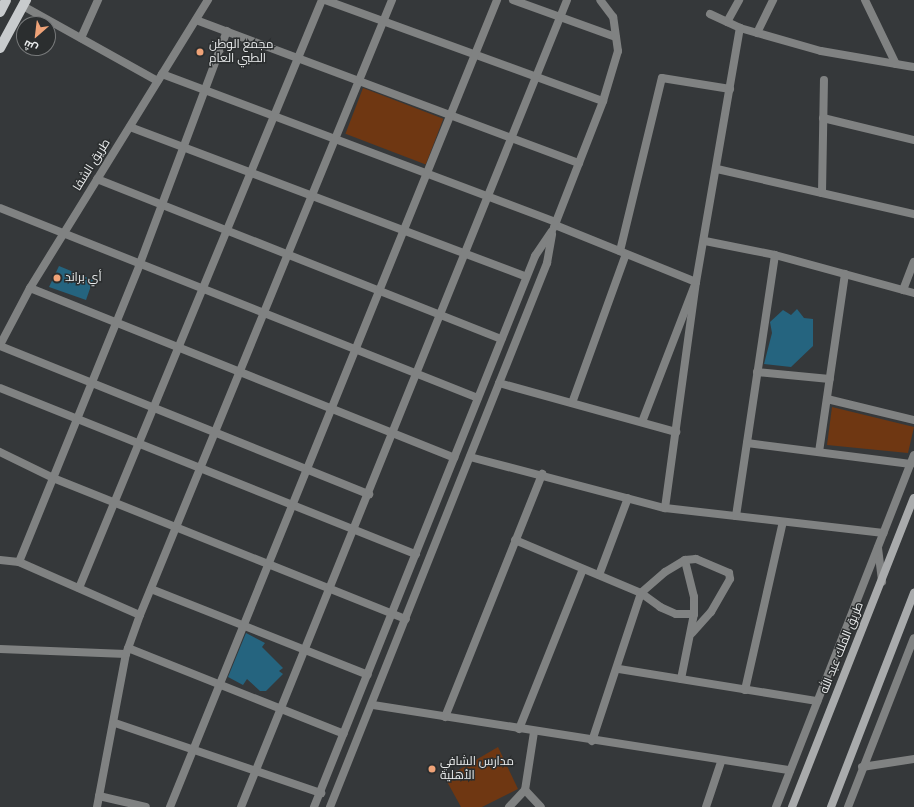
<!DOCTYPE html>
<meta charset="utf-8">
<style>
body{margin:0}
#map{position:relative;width:914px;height:807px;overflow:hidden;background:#35383a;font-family:Roboto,Cairo,sans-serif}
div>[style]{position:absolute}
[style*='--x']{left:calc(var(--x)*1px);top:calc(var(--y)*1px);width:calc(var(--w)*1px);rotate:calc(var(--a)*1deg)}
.green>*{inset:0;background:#6f3712;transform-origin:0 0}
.building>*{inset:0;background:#25647f}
.minor>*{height:8px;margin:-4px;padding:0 4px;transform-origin:4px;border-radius:4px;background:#808282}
.tertiary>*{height:8px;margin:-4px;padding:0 4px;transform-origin:4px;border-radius:4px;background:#808282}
.secondary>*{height:8px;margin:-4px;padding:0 4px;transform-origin:4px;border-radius:4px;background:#a9abac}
.primary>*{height:10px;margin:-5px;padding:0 5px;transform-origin:5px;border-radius:5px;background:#c8cbcd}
.dots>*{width:11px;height:11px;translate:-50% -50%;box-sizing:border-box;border:2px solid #2b2e2f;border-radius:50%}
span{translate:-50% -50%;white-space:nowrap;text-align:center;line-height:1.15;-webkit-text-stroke:3px #2b2e2f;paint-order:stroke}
.poi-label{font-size:12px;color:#ebedee}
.left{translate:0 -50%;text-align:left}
.street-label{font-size:12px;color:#ebedee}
.north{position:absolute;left:16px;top:16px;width:40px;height:40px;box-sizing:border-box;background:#2b2e2f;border:1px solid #787a7b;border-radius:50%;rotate:208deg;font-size:11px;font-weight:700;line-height:16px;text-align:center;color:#ebedee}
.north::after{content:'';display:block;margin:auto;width:14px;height:18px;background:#efa378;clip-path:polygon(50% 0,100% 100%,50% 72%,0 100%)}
</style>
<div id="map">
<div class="green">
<i style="left:363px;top:88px;width:86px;height:49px;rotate:21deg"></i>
<i style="clip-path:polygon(832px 407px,914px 427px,908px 453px,827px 445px)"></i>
<i style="clip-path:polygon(498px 747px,518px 789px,482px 807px,461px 807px,445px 778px)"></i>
</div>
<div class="building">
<i style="clip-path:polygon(59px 266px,93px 280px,86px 300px,49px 287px)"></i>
<i style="clip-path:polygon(797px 309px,804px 318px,813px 319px,813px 346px,791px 367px,764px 364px,772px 333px,770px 322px,783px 310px,791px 315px)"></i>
<i style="clip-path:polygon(246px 633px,265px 643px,262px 647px,283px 668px,279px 671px,283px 674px,266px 691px,260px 691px,247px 679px,243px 685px,228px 677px)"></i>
</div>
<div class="minor">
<i style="--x:325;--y:0;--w:296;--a:20"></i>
<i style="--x:513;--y:0;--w:109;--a:19.8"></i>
<i style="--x:865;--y:0;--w:71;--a:64.2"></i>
<i style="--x:23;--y:6;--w:154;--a:29.1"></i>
<i style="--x:710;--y:14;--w:33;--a:25"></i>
<i style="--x:740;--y:28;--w:84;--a:15.9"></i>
<i style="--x:821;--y:51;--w:94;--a:9.8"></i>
<i style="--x:196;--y:20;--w:409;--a:20.5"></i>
<i style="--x:727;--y:22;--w:25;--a:-61"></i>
<i style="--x:757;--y:33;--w:37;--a:-64"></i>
<i style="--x:81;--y:38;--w:42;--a:-65.9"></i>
<i style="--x:162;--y:74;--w:421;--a:20.6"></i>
<i style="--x:823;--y:118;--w:94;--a:13.6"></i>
<i style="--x:130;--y:127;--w:423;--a:20.7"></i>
<i style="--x:717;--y:169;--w:202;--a:12.9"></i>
<i style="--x:97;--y:179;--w:435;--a:21.6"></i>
<i style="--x:822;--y:193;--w:113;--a:-89"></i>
<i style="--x:0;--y:208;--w:514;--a:21.68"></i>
<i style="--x:555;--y:225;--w:152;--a:22"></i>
<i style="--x:696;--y:282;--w:150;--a:111.1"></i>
<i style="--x:554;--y:227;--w:135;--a:-68.7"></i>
<i style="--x:603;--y:101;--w:52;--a:-73.3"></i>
<i style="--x:618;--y:51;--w:34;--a:-98"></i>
<i style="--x:613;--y:17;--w:21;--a:-127"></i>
<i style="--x:705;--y:241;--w:71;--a:11.3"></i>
<i style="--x:775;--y:255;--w:144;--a:15.3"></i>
<i style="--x:620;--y:251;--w:178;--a:-76.4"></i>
<i style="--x:662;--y:78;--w:69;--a:9.2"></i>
<i style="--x:30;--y:288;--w:457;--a:21.8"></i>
<i style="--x:903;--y:290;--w:30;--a:-69"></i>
<i style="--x:0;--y:346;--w:398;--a:21.9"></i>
<i style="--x:757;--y:372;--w:73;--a:5.5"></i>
<i style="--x:499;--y:383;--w:184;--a:15.5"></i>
<i style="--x:0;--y:388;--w:448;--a:21.8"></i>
<i style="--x:827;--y:399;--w:89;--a:13.6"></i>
<i style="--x:572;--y:403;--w:158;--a:-70.1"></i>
<i style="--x:747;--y:443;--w:165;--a:7.3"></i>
<i style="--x:0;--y:452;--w:59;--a:26.1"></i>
<i style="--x:53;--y:478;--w:380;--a:21.8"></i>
<i style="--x:819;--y:452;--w:180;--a:-81.7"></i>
<i style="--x:470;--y:457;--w:202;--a:14.7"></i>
<i style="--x:665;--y:508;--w:220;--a:6.5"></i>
<i style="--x:665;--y:508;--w:228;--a:-82.2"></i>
<i style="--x:696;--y:282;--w:258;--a:-80.2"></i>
<i style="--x:736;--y:516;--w:264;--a:-81.5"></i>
<i style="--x:515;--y:540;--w:137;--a:22.8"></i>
<i style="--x:641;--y:593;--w:156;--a:108.3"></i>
<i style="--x:0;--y:560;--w:19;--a:6"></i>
<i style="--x:19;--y:562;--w:132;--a:23.7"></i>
<i style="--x:19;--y:562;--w:319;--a:-67.9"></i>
<i style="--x:139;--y:266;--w:251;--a:-69.5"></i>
<i style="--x:599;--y:575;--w:82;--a:-69.4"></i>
<i style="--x:79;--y:588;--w:636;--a:-67.55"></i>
<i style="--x:151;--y:589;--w:233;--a:21.6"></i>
<i style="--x:692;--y:633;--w:28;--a:-48"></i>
<i style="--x:711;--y:612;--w:38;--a:-60"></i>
<i style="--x:730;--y:579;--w:6;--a:-99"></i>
<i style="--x:729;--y:573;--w:36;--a:-157"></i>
<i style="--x:696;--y:559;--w:11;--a:175"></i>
<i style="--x:685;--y:560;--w:23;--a:149"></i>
<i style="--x:665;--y:572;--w:32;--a:139"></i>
<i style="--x:641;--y:593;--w:24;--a:36"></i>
<i style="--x:660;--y:607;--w:17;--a:24"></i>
<i style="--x:676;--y:614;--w:18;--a:0"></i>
<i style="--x:128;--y:648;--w:232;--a:21.7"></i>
<i style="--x:0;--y:649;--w:126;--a:2.3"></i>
<i style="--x:619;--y:669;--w:201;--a:9.2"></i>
<i style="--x:681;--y:679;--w:66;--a:-78.7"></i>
<i style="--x:694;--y:614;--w:17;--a:-90"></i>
<i style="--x:694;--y:597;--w:38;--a:-104"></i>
<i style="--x:745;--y:690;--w:172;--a:-77.3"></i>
<i style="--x:373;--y:705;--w:422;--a:8.9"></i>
<i style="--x:445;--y:717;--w:262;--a:-68.2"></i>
<i style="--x:115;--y:723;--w:218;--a:18.8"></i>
<i style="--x:519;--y:729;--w:172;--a:-68.2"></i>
<i style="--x:534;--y:732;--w:59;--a:98.8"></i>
<i style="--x:525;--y:790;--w:23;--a:47"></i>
<i style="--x:862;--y:767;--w:53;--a:-8.7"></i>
<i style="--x:99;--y:796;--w:48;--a:13.2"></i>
<i style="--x:97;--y:807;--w:156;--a:-79.3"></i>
<i style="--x:126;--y:654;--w:41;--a:-70.3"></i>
<i style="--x:140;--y:615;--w:665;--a:-67.72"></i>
<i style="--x:170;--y:807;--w:871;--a:-67.94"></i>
<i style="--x:241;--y:807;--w:870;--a:-68"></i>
<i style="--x:509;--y:807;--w:23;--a:-47"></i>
<i style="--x:706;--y:807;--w:47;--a:-71.6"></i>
</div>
<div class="tertiary">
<i style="--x:0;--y:345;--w:64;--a:-62.2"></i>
<i style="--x:30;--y:288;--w:339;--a:-58.3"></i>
<i style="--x:878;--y:548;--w:34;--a:83"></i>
<i style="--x:314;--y:807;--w:594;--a:-68.14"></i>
<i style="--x:535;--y:256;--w:30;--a:-56"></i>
<i style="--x:330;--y:807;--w:586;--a:-68.25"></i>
<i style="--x:547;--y:263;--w:29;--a:-80"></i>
<i style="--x:776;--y:807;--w:378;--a:-68.6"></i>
<i style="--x:848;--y:807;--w:181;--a:-68.7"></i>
</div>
<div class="secondary">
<i style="--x:792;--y:807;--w:332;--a:-68.5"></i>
<i style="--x:831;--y:807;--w:230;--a:-68.8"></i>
</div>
<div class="primary">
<i style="--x:0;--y:12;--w:13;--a:-63"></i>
<i style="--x:0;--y:48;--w:55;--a:-61.6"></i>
</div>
<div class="dots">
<i style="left:200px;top:52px;background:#efa378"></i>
<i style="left:57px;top:278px;background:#efa378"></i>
<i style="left:432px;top:769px;background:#efa378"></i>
</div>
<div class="poi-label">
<span class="left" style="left:209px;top:52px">مجمع الوطن<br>الطبي العام</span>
<span class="left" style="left:65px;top:278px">أي براند</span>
<span class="left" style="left:440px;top:769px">مدارس الشافي<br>الأهلية</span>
</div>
<div class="street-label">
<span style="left:92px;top:165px;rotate:-58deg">طريق الشفا</span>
<span style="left:842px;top:648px;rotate:-68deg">طريق الملك عبد الله</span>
</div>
<div class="north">ش</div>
</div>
